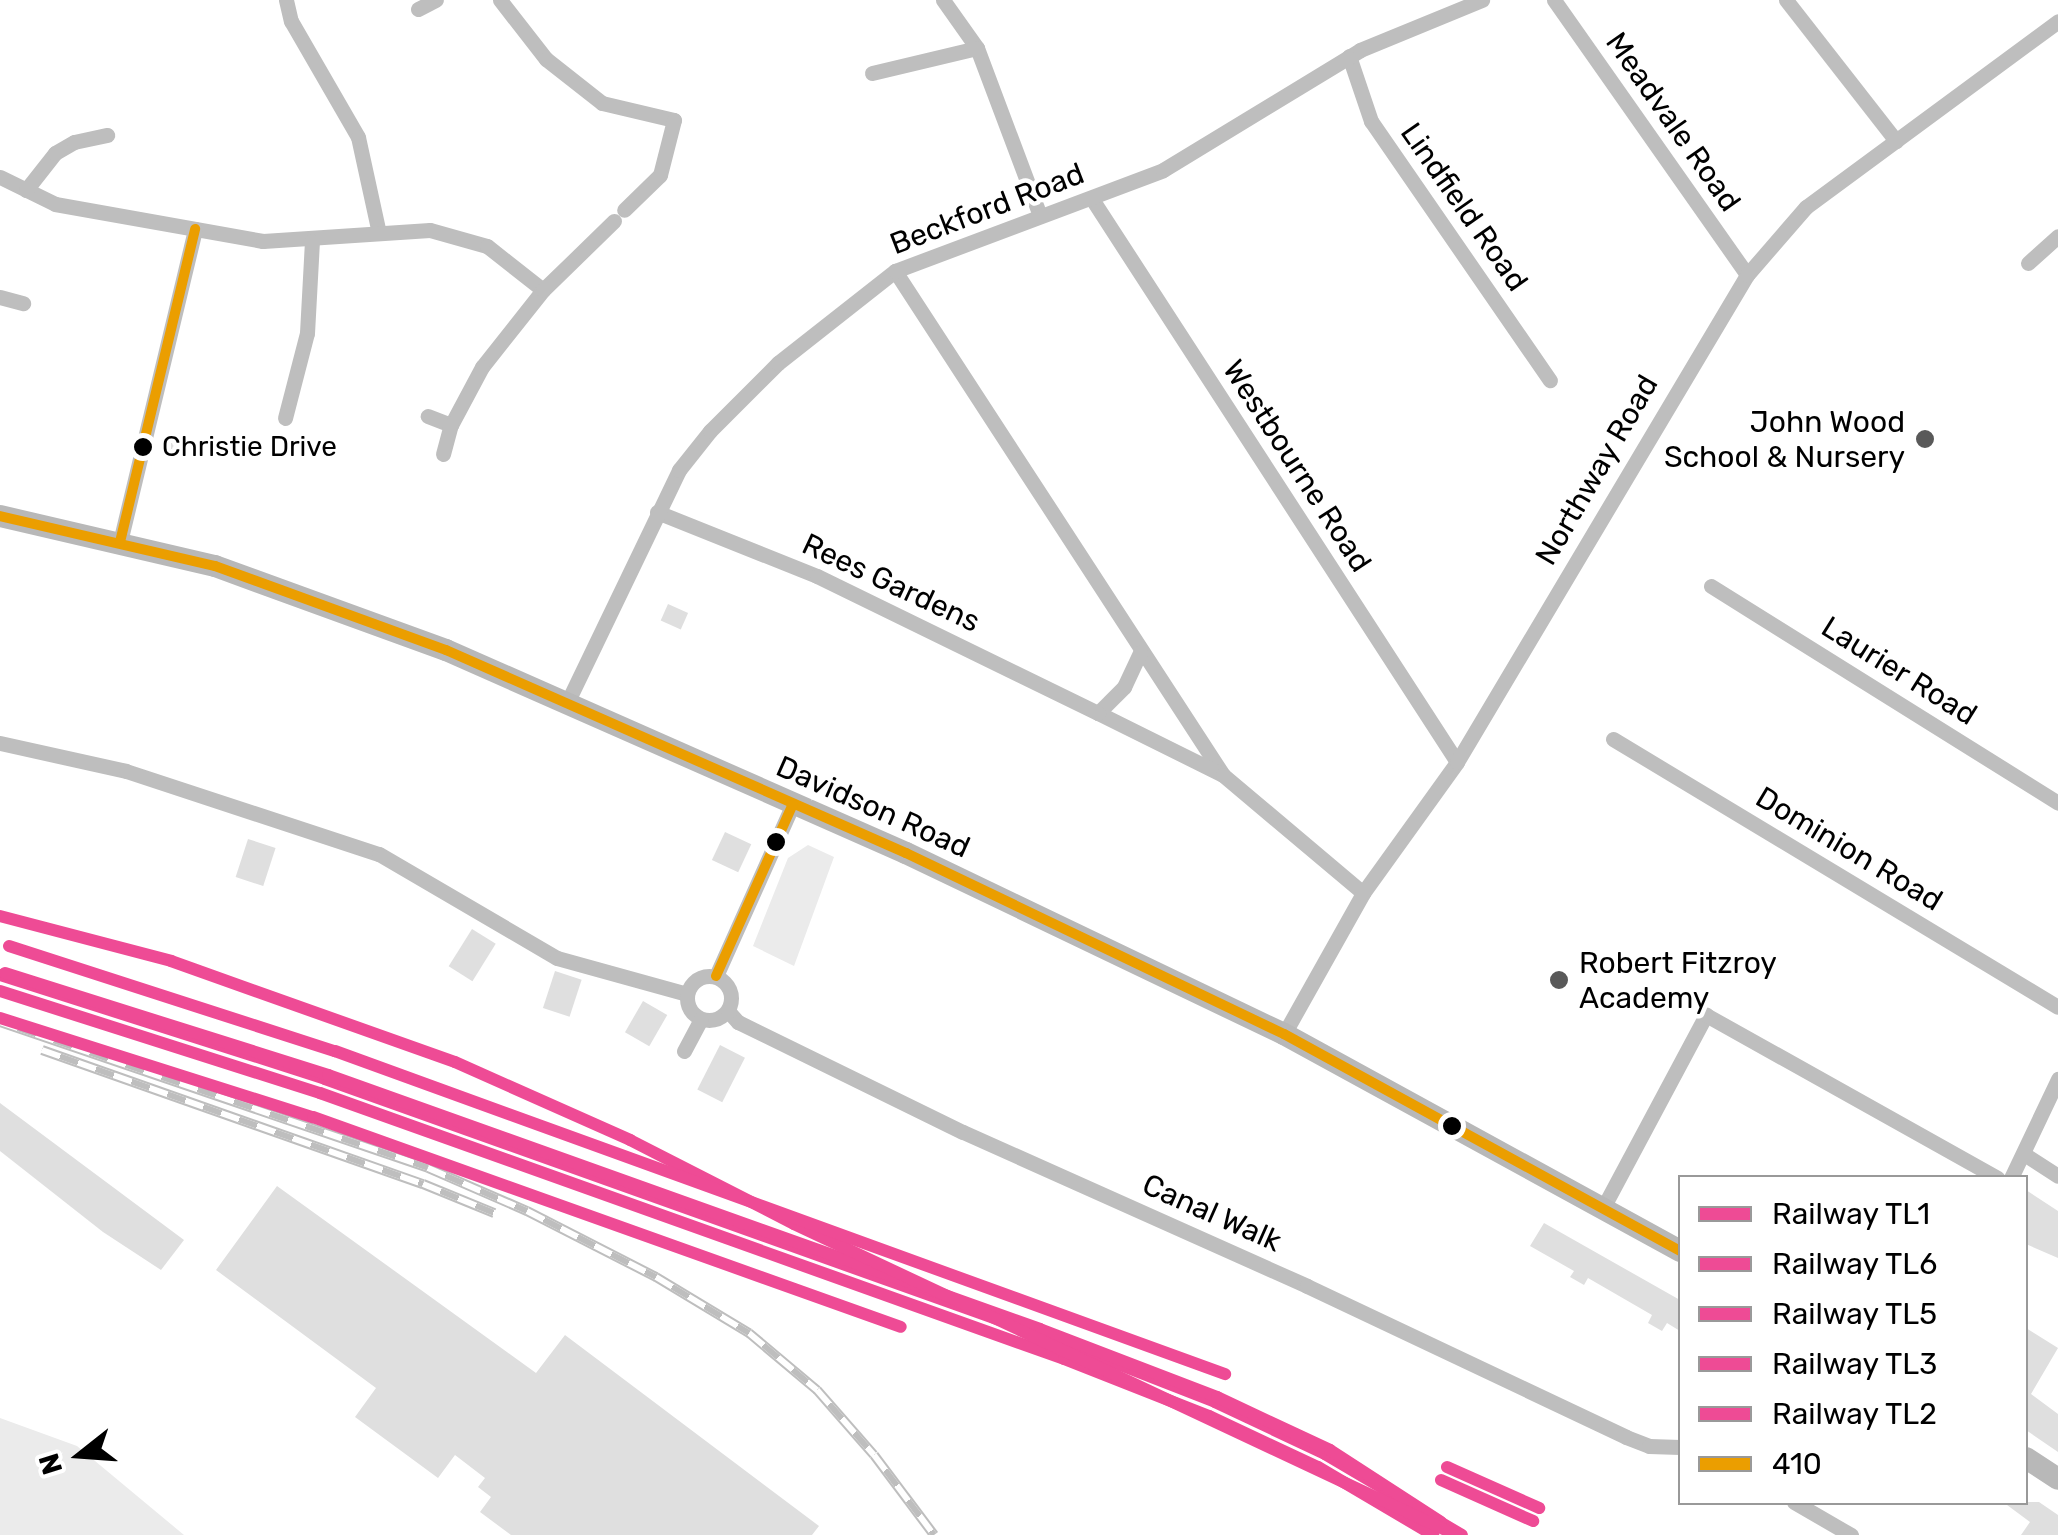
<!DOCTYPE html>
<style>
body{margin:0}
#map{position:relative;width:2058px;height:1535px;overflow:hidden;background:#fff;font-family:Rubik,sans-serif}
div>[style]{position:absolute}
[style*='--x']{left:calc(var(--x)*1px);top:calc(var(--y)*1px);width:calc(var(--w)*1px);rotate:calc(var(--a)*1deg)}
.green>*{inset:0;background:#ebebeb}
.building>*{inset:0;background:#dfdfdf;transform-origin:0 0}
.street>*{height:15px;margin:-7.5px;padding:0 7.5px;transform-origin:7.5px;border-radius:7.5px;background:#bebebe}
.street>.ring{margin:-7.5px;padding:0;box-sizing:content-box;background:none;border:15px solid #bebebe;border-radius:50%}
.secondary>*{height:22px;margin:-11px;padding:0 11px;transform-origin:11px;border-radius:11px;background:#b8b8b8}
.rail>*{height:10px;margin-top:-5px;transform-origin:0;background:repeating-linear-gradient(90deg,#fff 0 19px,#bebebe 0 38px);box-sizing:border-box;border-block:2px solid #bebebe}
.bus-1>*{height:10px;margin:-5px;padding:0 5px;transform-origin:5px;border-radius:5px;background:#eb9e00}
.rail-1>*{height:12px;margin:-6px;padding:0 6px;transform-origin:6px;border-radius:6px;background:#ee4b95}
.rail-2>*{height:12px;margin:-6px;padding:0 6px;transform-origin:6px;border-radius:6px;background:#ee4b95}
.rail-3>*{height:12px;margin:-6px;padding:0 6px;transform-origin:6px;border-radius:6px;background:#ee4b95}
.rail-4>*{height:12px;margin:-6px;padding:0 6px;transform-origin:6px;border-radius:6px;background:#ee4b95}
.rail-5>*{height:12px;margin:-6px;padding:0 6px;transform-origin:6px;border-radius:6px;background:#ee4b95}
.dots>*{width:28px;height:28px;translate:-50% -50%;box-sizing:border-box;border:5px solid #fff;border-radius:50%}
span{translate:-50% -50%;white-space:nowrap;text-align:center;line-height:1.15;-webkit-text-stroke:9px #fff;paint-order:stroke}
.bus-label{font-size:28px;color:#000}
.left{translate:0 -50%;text-align:left}
.street-label{font-size:30px;color:#000}
.poi-label{font-size:30px;color:#000}
.right{translate:-100% -50%;text-align:right}
.legend{position:absolute;left:1678px;top:1175px;width:350px;height:330px;box-sizing:border-box;background:#fff;border:2px solid #999;margin:0;padding:12px 18px;list-style:none;font-size:30px;color:#000}
.legend li{display:flex;align-items:center;gap:20px;height:50px}
.legend b{width:50px;border:2px solid #999}
.north{position:absolute;left:30px;top:1405px;width:100px;height:100px;-webkit-text-stroke:8px #fff;paint-order:stroke;rotate:253deg;font-size:28px;font-weight:700;line-height:40px;text-align:center;color:#000}
.north::after{content:'';display:block;margin:auto;width:35px;height:45px;background:#000;clip-path:polygon(50% 0,100% 100%,50% 72%,0 100%)}
</style>
<div id="map">
<div class="green">
<i style="clip-path:polygon(808px 845px,834px 857px,794px 966px,753px 946px,788px 858px)"></i>
<i style="clip-path:polygon(0 1418px,77px 1446px,184px 1535px,0 1535px)"></i>
</div>
<div class="building">
<i style="left:170px;top:432px;width:16px;height:17px;rotate:11deg"></i>
<i style="left:668px;top:604px;width:22px;height:18px;rotate:24deg"></i>
<i style="left:725px;top:832px;width:29px;height:31px;rotate:25deg"></i>
<i style="left:248px;top:839px;width:29px;height:40px;rotate:18deg"></i>
<i style="left:472px;top:929px;width:28px;height:44px;rotate:32deg"></i>
<i style="left:555px;top:971px;width:28px;height:39px;rotate:18deg"></i>
<i style="left:643px;top:1001px;width:28px;height:36px;rotate:30deg"></i>
<i style="left:720px;top:1045px;width:28px;height:50px;rotate:27deg"></i>
<i style="clip-path:polygon(0 1103px,184px 1240px,161px 1270px,103px 1232px,0 1151px)"></i>
<i style="clip-path:polygon(277px 1186px,536px 1373px,565px 1335px,819px 1526px,812px 1535px,511px 1535px,480px 1512px,491px 1497px,478px 1487px,485px 1478px,455px 1455px,438px 1478px,355px 1417px,376px 1388px,216px 1270px)"></i>
<i style="clip-path:polygon(2026px 1190px,2058px 1211px,2058px 1258px,2026px 1244px)"></i>
<i style="clip-path:polygon(1544px 1223px,1680px 1300px,1680px 1331px,1667px 1323px,1662px 1331px,1648px 1323px,1652px 1315px,1588px 1278px,1584px 1285px,1570px 1277px,1574px 1271px,1530px 1246px)"></i>
<i style="clip-path:polygon(2026px 1328px,2058px 1348px,2031px 1394px,2058px 1414px,2058px 1452px,2026px 1430px)"></i>
<i style="clip-path:polygon(2003px 1502px,2039px 1502px,2058px 1515px,2058px 1535px,2021px 1535px,2030px 1522px)"></i>
</div>
<div class="street">
<i style="--x:286;--y:0;--w:22;--a:77"></i>
<i style="--x:291;--y:21;--w:134;--a:60"></i>
<i style="--x:358;--y:137;--w:98;--a:77.7"></i>
<i style="--x:500;--y:0;--w:75;--a:52.1"></i>
<i style="--x:546;--y:59;--w:71;--a:38.2"></i>
<i style="--x:602;--y:103;--w:74;--a:13.3"></i>
<i style="--x:674;--y:120;--w:57;--a:104.3"></i>
<i style="--x:660;--y:175;--w:50;--a:135.8"></i>
<i style="--x:943;--y:0;--w:59;--a:54.7"></i>
<i style="--x:977;--y:48;--w:179;--a:69.4"></i>
<i style="--x:1554;--y:0;--w:336;--a:54.9"></i>
<i style="--x:1786;--y:0;--w:179;--a:52"></i>
<i style="--x:418;--y:9;--w:20;--a:-27"></i>
<i style="--x:1349;--y:56;--w:69;--a:71.3"></i>
<i style="--x:1371;--y:121;--w:315;--a:55.4"></i>
<i style="--x:872;--y:73;--w:108;--a:-13.4"></i>
<i style="--x:0;--y:177;--w:61;--a:26.1"></i>
<i style="--x:55;--y:204;--w:211;--a:10.1"></i>
<i style="--x:263;--y:241;--w:167;--a:-3.8"></i>
<i style="--x:430;--y:230;--w:59;--a:15.7"></i>
<i style="--x:487;--y:246;--w:71;--a:38.2"></i>
<i style="--x:543;--y:290;--w:98;--a:128.4"></i>
<i style="--x:482;--y:367;--w:66;--a:118.1"></i>
<i style="--x:451;--y:425;--w:25;--a:-159"></i>
<i style="--x:26;--y:190;--w:47;--a:-51.9"></i>
<i style="--x:55;--y:153;--w:22;--a:-30"></i>
<i style="--x:74;--y:142;--w:34;--a:-12"></i>
<i style="--x:1092;--y:199;--w:671;--a:57.04"></i>
<i style="--x:2028;--y:263;--w:40;--a:-42"></i>
<i style="--x:895;--y:271;--w:601;--a:56.94"></i>
<i style="--x:1223;--y:775;--w:140;--a:-153.6"></i>
<i style="--x:1098;--y:713;--w:37;--a:-45"></i>
<i style="--x:1124;--y:687;--w:38;--a:-65"></i>
<i style="--x:543;--y:290;--w:99;--a:-44.2"></i>
<i style="--x:0;--y:297;--w:24;--a:15"></i>
<i style="--x:285;--y:418;--w:88;--a:-75.5"></i>
<i style="--x:307;--y:333;--w:92;--a:-86.9"></i>
<i style="--x:443;--y:454;--w:30;--a:-75"></i>
<i style="--x:657;--y:512;--w:172;--a:21.8"></i>
<i style="--x:817;--y:576;--w:313;--a:26"></i>
<i style="--x:120;--y:542;--w:322;--a:-76.5"></i>
<i style="--x:1711;--y:586;--w:409;--a:32"></i>
<i style="--x:567;--y:703;--w:259;--a:-64.3"></i>
<i style="--x:679;--y:470;--w:50;--a:-51.5"></i>
<i style="--x:710;--y:431;--w:96;--a:-45"></i>
<i style="--x:778;--y:363;--w:149;--a:-38.2"></i>
<i style="--x:895;--y:271;--w:286;--a:-20.6"></i>
<i style="--x:1163;--y:170;--w:231;--a:-31.3"></i>
<i style="--x:1360;--y:50;--w:132;--a:-22.3"></i>
<i style="--x:1613;--y:739;--w:519;--a:31.06"></i>
<i style="--x:0;--y:743;--w:129;--a:12.5"></i>
<i style="--x:126;--y:771;--w:266;--a:18.2"></i>
<i style="--x:379;--y:854;--w:206;--a:30.3"></i>
<i style="--x:557;--y:958;--w:135;--a:15.5"></i>
<i style="--x:1223;--y:775;--w:183;--a:40.1"></i>
<i class="ring" style="left:687px;top:976px;width:29px;height:29px"></i>
<i style="--x:716;--y:976;--w:188;--a:-65.9"></i>
<i style="--x:728;--y:1011;--w:15;--a:48"></i>
<i style="--x:738;--y:1022;--w:250;--a:26.1"></i>
<i style="--x:963;--y:1132;--w:377;--a:24.1"></i>
<i style="--x:1307;--y:1286;--w:353;--a:25.3"></i>
<i style="--x:1626;--y:1437;--w:25;--a:21"></i>
<i style="--x:1649;--y:1446;--w:31;--a:2"></i>
<i style="--x:1284;--y:1034;--w:162;--a:-60.7"></i>
<i style="--x:1363;--y:893;--w:161;--a:-54.3"></i>
<i style="--x:1457;--y:762;--w:567;--a:-59.23"></i>
<i style="--x:1747;--y:275;--w:90;--a:-49.1"></i>
<i style="--x:1806;--y:207;--w:313;--a:-36.4"></i>
<i style="--x:684;--y:1051;--w:36;--a:-62"></i>
<i style="--x:2024;--y:1154;--w:40;--a:32.9"></i>
<i style="--x:2011;--y:1178;--w:110;--a:-64.6"></i>
<i style="--x:1604;--y:1206;--w:217;--a:-61.9"></i>
<i style="--x:1706;--y:1015;--w:334;--a:29.2"></i>
<i style="--x:1794;--y:1502;--w:66;--a:30.1"></i>
</div>
<div class="secondary">
<i style="--x:0;--y:516;--w:221;--a:13.1"></i>
<i style="--x:215;--y:566;--w:246;--a:20"></i>
<i style="--x:446;--y:650;--w:503;--a:23.81"></i>
<i style="--x:906;--y:853;--w:419;--a:25.6"></i>
<i style="--x:1284;--y:1034;--w:452;--a:28.7"></i>
<i style="--x:2026;--y:1458;--w:38;--a:33"></i>
</div>
<div class="rail">
<i style="--x:0;--y:1022;--w:452;--a:18.8"></i>
<i style="--x:428;--y:1168;--w:108;--a:23.5"></i>
<i style="--x:527;--y:1211;--w:145;--a:27.1"></i>
<i style="--x:656;--y:1277;--w:109;--a:31.1"></i>
<i style="--x:749;--y:1333;--w:89;--a:40"></i>
<i style="--x:817;--y:1390;--w:86;--a:48.8"></i>
<i style="--x:874;--y:1455;--w:100;--a:53.1"></i>
<i style="--x:42;--y:1050;--w:404;--a:19.4"></i>
<i style="--x:423;--y:1184;--w:77;--a:22.2"></i>
</div>
<div class="bus-1">
<i style="--x:0;--y:516;--w:221;--a:13.1"></i>
<i style="--x:215;--y:566;--w:246;--a:20"></i>
<i style="--x:446;--y:650;--w:503;--a:23.81"></i>
<i style="--x:906;--y:853;--w:419;--a:25.6"></i>
<i style="--x:1284;--y:1034;--w:452;--a:28.7"></i>
<i style="--x:120;--y:542;--w:322;--a:-76.5"></i>
<i style="--x:716;--y:976;--w:188;--a:-65.9"></i>
</div>
<div class="rail-1">
<i style="--x:0;--y:975;--w:341;--a:17.7"></i>
<i style="--x:325;--y:1079;--w:790;--a:19.67"></i>
<i style="--x:1069;--y:1345;--w:157;--a:21.3"></i>
<i style="--x:1215;--y:1402;--w:122;--a:25.3"></i>
<i style="--x:1325;--y:1454;--w:159;--a:30.6"></i>
</div>
<div class="rail-2">
<i style="--x:0;--y:991;--w:336;--a:17.7"></i>
<i style="--x:320;--y:1093;--w:790;--a:19.67"></i>
<i style="--x:1064;--y:1359;--w:156;--a:21.5"></i>
<i style="--x:1209;--y:1416;--w:120;--a:25.1"></i>
<i style="--x:1318;--y:1467;--w:134;--a:30.6"></i>
</div>
<div class="rail-3">
<i style="--x:5;--y:973;--w:339;--a:17.5"></i>
<i style="--x:328;--y:1075;--w:756;--a:19.63"></i>
<i style="--x:1040;--y:1329;--w:190;--a:21"></i>
<i style="--x:1217;--y:1397;--w:125;--a:25.1"></i>
<i style="--x:1330;--y:1450;--w:132;--a:33"></i>
<i style="--x:1441;--y:1480;--w:101;--a:24"></i>
</div>
<div class="rail-4">
<i style="--x:0;--y:916;--w:177;--a:14.7"></i>
<i style="--x:171;--y:961;--w:301;--a:19.6"></i>
<i style="--x:455;--y:1062;--w:192;--a:24"></i>
<i style="--x:630;--y:1140;--w:184;--a:27.1"></i>
<i style="--x:794;--y:1224;--w:731;--a:25.16"></i>
<i style="--x:0;--y:1018;--w:328;--a:17.6"></i>
<i style="--x:313;--y:1117;--w:624;--a:19.65"></i>
</div>
<div class="rail-5">
<i style="--x:9;--y:946;--w:342;--a:17.9"></i>
<i style="--x:335;--y:1051;--w:947;--a:19.95"></i>
<i style="--x:1447;--y:1467;--w:101;--a:24"></i>
</div>
<div class="dots">
<i style="left:1925px;top:439px;background:#595959"></i>
<i style="left:143px;top:447px;background:#000"></i>
<i style="left:776px;top:842px;background:#000"></i>
<i style="left:1559px;top:980px;background:#595959"></i>
<i style="left:1452px;top:1126px;background:#000"></i>
</div>
<div class="bus-label">
<span class="left" style="left:162px;top:447px">Christie Drive</span>
</div>
<div class="street-label">
<span style="left:1673px;top:122px;rotate:55deg">Meadvale Road</span>
<span style="left:1464px;top:207px;rotate:55deg">Lindfield Road</span>
<span style="left:987px;top:209px;rotate:-21deg">Beckford Road</span>
<span style="left:1297px;top:466px;rotate:57deg">Westbourne Road</span>
<span style="left:1597px;top:470px;rotate:-60deg">Northway Road</span>
<span style="left:891px;top:583px;rotate:25deg">Rees Gardens</span>
<span style="left:1899px;top:671px;rotate:32deg">Laurier Road</span>
<span style="left:873px;top:807px;rotate:24deg">Davidson Road</span>
<span style="left:1849px;top:849px;rotate:31deg">Dominion Road</span>
<span style="left:1212px;top:1213px;rotate:24deg">Canal Walk</span>
</div>
<div class="poi-label">
<span class="right" style="left:1905px;top:439px">John Wood<br>School &amp; Nursery</span>
<span class="left" style="left:1579px;top:980px">Robert Fitzroy<br>Academy</span>
</div>
<ul class="legend">
<li><b style="height:12px;background:#ee4b95"></b>Railway TL1</li>
<li><b style="height:12px;background:#ee4b95"></b>Railway TL6</li>
<li><b style="height:12px;background:#ee4b95"></b>Railway TL5</li>
<li><b style="height:12px;background:#ee4b95"></b>Railway TL3</li>
<li><b style="height:12px;background:#ee4b95"></b>Railway TL2</li>
<li><b style="height:12px;background:#eb9e00"></b>410</li>
</ul>
<div class="north">N</div>
</div>
